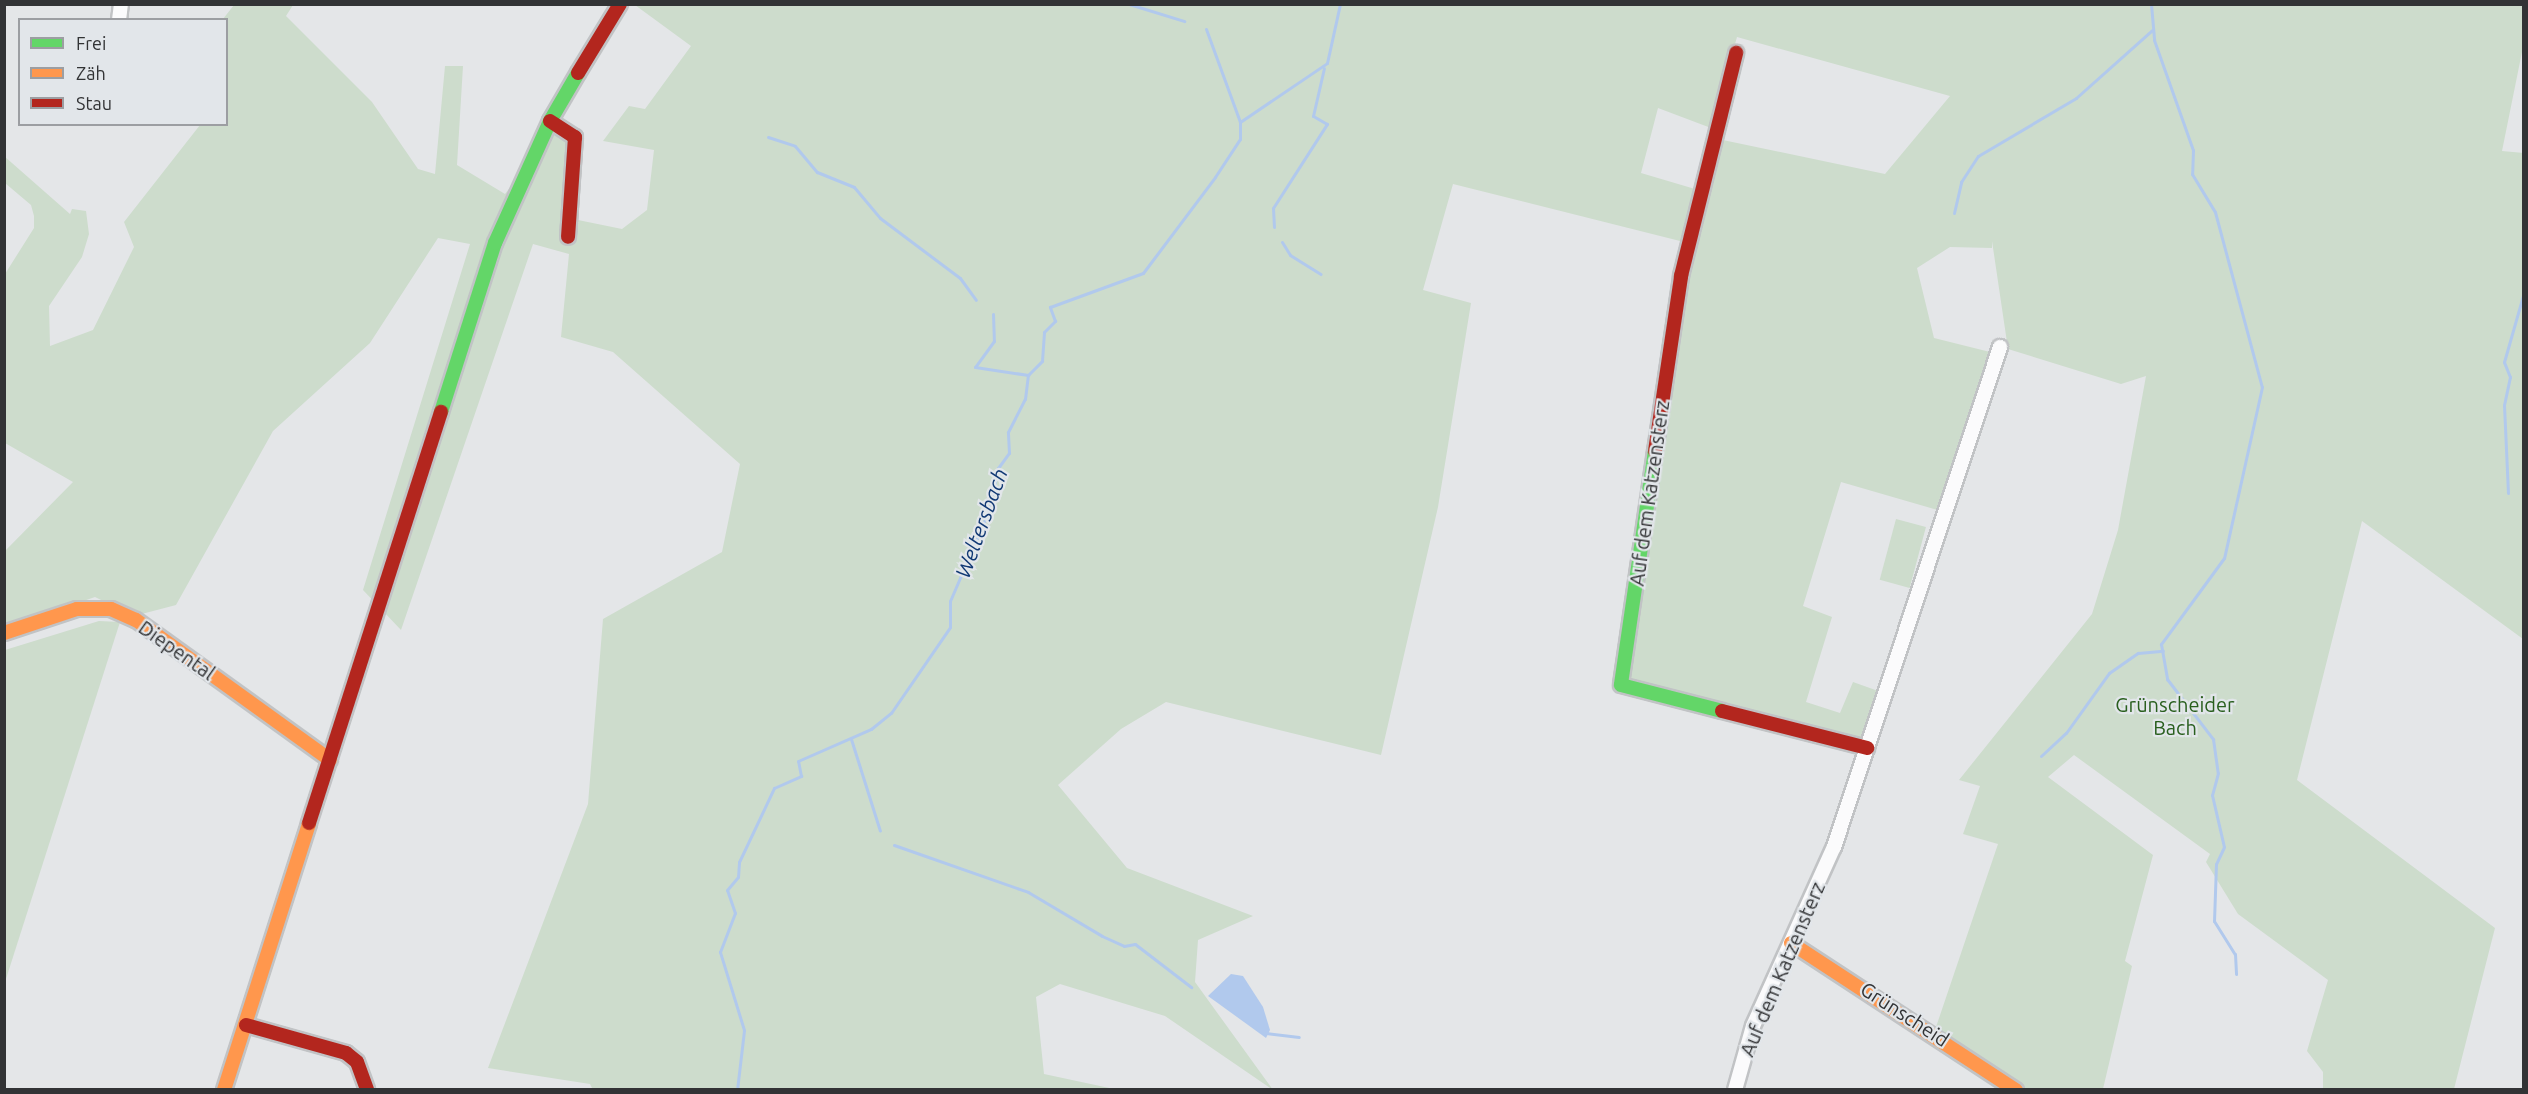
<!DOCTYPE html>
<meta charset="utf-8">
<style>
body{margin:0}
#map{position:relative;width:2528px;height:1094px;overflow:hidden;background:#e4e6e8;font-family:Ubuntu,sans-serif}
div>[style]{position:absolute}
[style*='--x']{left:calc(var(--x)*1px);top:calc(var(--y)*1px);width:calc(var(--w)*1px);rotate:calc(var(--a)*1deg)}
.green>*{inset:0;background:#cddccc;transform-origin:0 0}
.water>*{inset:0;background:#b1c9ed}
.stream>*{height:3px;margin:-1.5px;padding:0 1.5px;transform-origin:1.5px;border-radius:1.5px;background:#b1c9ed}
.roads{filter:drop-shadow(2px 0 #c1c3c5) drop-shadow(-2px 0 #c1c3c5) drop-shadow(0 2px #c1c3c5) drop-shadow(0 -2px #c1c3c5)}
.street>*{height:14px;margin:-7px;padding:0 7px;transform-origin:7px;border-radius:7px;background:#fbfbfc}
.fast>*{height:14px;margin:-7px;padding:0 7px;transform-origin:7px;border-radius:7px;background:#63d668}
.slow>*{height:14px;margin:-7px;padding:0 7px;transform-origin:7px;border-radius:7px;background:#ff974d}
.jam>*{height:14px;margin:-7px;padding:0 7px;transform-origin:7px;border-radius:7px;background:#b3261e}
span{translate:-50% -50%;white-space:nowrap;text-align:center;line-height:1.15;-webkit-text-stroke:4.5px #e2e6ea;paint-order:stroke}
.street-label{font-size:20px;color:#323335}
.park-label{font-size:20px;color:#295f1e}
.water-label{font-size:21px;color:#113974;font-style:italic}
.frame{position:absolute;inset:0;border:6px solid #323335;pointer-events:none}
.legend{position:absolute;left:18px;top:18px;width:210px;height:108px;box-sizing:border-box;background:#e2e6ea;border:2px solid #9c9ea2;margin:0;padding:8px 10px;list-style:none;font-size:18px;color:#323335}
.legend li{display:flex;align-items:center;gap:12px;height:30px}
.legend b{width:30px;border:2px solid #9c9ea2}
</style>
<div id="map">
<div class="green">
<i style="clip-path:polygon(234px 5px,293px 5px,286px 16px,372px 102px,418px 169px,435px 174px,445px 66px,463px 66px,457px 165px,505px 194px,554px 131px,572px 139px,578px 220px,622px 229px,647px 210px,654px 150px,603px 141px,629px 106px,645px 109px,691px 46px,635px 5px,2523px 5px,2523px 47px,2502px 151px,2524px 153px,2523px 639px,2362px 521px,2297px 780px,2495px 928px,2454px 1089px,2323px 1089px,2323px 1072px,2307px 1051px,2328px 980px,2238px 914px,2206px 862px,2210px 854px,2074px 755px,2048px 777px,2153px 855px,2125px 961px,2132px 966px,2103px 1089px,2026px 1089px,1936px 1027px,1998px 844px,1963px 834px,1980px 786px,1959px 780px,2092px 614px,2118px 530px,2146px 376px,2121px 384px,2008px 349px,1992px 241px,1992px 248px,1950px 247px,1917px 268px,1934px 338px,1990px 352px,1941px 511px,1841px 482px,1803px 606px,1832px 617px,1806px 702px,1840px 713px,1853px 682px,1881px 692px,1864px 743px,1629px 680px,1689px 270px,1718px 139px,1885px 174px,1950px 96px,1737px 37px,1711px 128px,1658px 108px,1641px 173px,1695px 189px,1684px 242px,1453px 184px,1423px 290px,1471px 303px,1438px 507px,1381px 755px,1166px 702px,1121px 729px,1058px 785px,1127px 868px,1253px 916px,1198px 940px,1195px 982px,1273px 1090px,1165px 1016px,1060px 984px,1036px 997px,1044px 1074px,1114px 1089px,593px 1090px,590px 1084px,488px 1068px,588px 804px,603px 619px,722px 552px,740px 464px,613px 352px,561px 337px,569px 254px,533px 244px,401px 630px,363px 590px,470px 244px,438px 238px,370px 343px,273px 431px,176px 605px,134px 616px,95px 597px,5px 628px,5px 551px,73px 482px,5px 443px,5px 274px,34px 228px,34px 216px,31px 205px,5px 183px,4px 156px,70px 214px,72px 209px,86px 211px,89px 234px,82px 257px,49px 306px,50px 346px,93px 330px,134px 247px,124px 222px,200px 125px,226px 124px,223px 19px)"></i>
<i style="left:1896px;top:519px;width:31px;height:63px;rotate:15deg"></i>
<i style="clip-path:polygon(99px 621px,120px 622px,5px 982px,5px 650px)"></i>
</div>
<div class="water">
<i style="clip-path:polygon(1231px 974px,1243px 976px,1263px 1007px,1270px 1030px,1266px 1038px,1208px 996px)"></i>
</div>
<div class="stream">
<i style="--x:1129;--y:4;--w:58;--a:17.2"></i>
<i style="--x:2151;--y:4;--w:36;--a:85"></i>
<i style="--x:2154;--y:40;--w:117;--a:70.5"></i>
<i style="--x:2193;--y:150;--w:24;--a:92"></i>
<i style="--x:2192;--y:174;--w:44;--a:58.8"></i>
<i style="--x:2215;--y:212;--w:181;--a:75"></i>
<i style="--x:2262;--y:387;--w:175;--a:102.5"></i>
<i style="--x:2224;--y:558;--w:107;--a:126.2"></i>
<i style="--x:2161;--y:644;--w:36;--a:80"></i>
<i style="--x:2167;--y:679;--w:76;--a:52.5"></i>
<i style="--x:2213;--y:739;--w:34;--a:82"></i>
<i style="--x:2218;--y:773;--w:23;--a:105"></i>
<i style="--x:2212;--y:795;--w:53;--a:77"></i>
<i style="--x:2224;--y:847;--w:19;--a:115"></i>
<i style="--x:2216;--y:864;--w:57;--a:92"></i>
<i style="--x:2214;--y:921;--w:39;--a:58"></i>
<i style="--x:2235;--y:954;--w:20;--a:87"></i>
<i style="--x:1206;--y:29;--w:99;--a:69.9"></i>
<i style="--x:768;--y:137;--w:28;--a:18"></i>
<i style="--x:795;--y:146;--w:34;--a:50"></i>
<i style="--x:817;--y:172;--w:40;--a:22"></i>
<i style="--x:854;--y:187;--w:40;--a:50"></i>
<i style="--x:880;--y:218;--w:100;--a:36.9"></i>
<i style="--x:960;--y:278;--w:27;--a:54"></i>
<i style="--x:1954;--y:213;--w:32;--a:-77"></i>
<i style="--x:1961;--y:182;--w:31;--a:-57"></i>
<i style="--x:1978;--y:156;--w:114;--a:-30.6"></i>
<i style="--x:2076;--y:98;--w:102;--a:-41.8"></i>
<i style="--x:1274;--y:227;--w:19;--a:-93"></i>
<i style="--x:1273;--y:208;--w:100;--a:-57.3"></i>
<i style="--x:1327;--y:124;--w:16;--a:-150"></i>
<i style="--x:1313;--y:116;--w:49;--a:-77.1"></i>
<i style="--x:1282;--y:242;--w:15;--a:58"></i>
<i style="--x:1290;--y:255;--w:36;--a:32"></i>
<i style="--x:993;--y:314;--w:27;--a:88"></i>
<i style="--x:994;--y:341;--w:32;--a:126"></i>
<i style="--x:975;--y:367;--w:54;--a:8.6"></i>
<i style="--x:2508;--y:493;--w:88;--a:-92.6"></i>
<i style="--x:2504;--y:405;--w:29;--a:-78"></i>
<i style="--x:2510;--y:377;--w:16;--a:-112"></i>
<i style="--x:2504;--y:362;--w:73;--a:-74.1"></i>
<i style="--x:851;--y:739;--w:96;--a:72.5"></i>
<i style="--x:2041;--y:756;--w:34;--a:-43"></i>
<i style="--x:2066;--y:733;--w:74;--a:-54.4"></i>
<i style="--x:2109;--y:673;--w:35;--a:-35"></i>
<i style="--x:2138;--y:653;--w:25;--a:-5"></i>
<i style="--x:894;--y:845;--w:142;--a:19.3"></i>
<i style="--x:1028;--y:892;--w:86;--a:30.7"></i>
<i style="--x:1102;--y:936;--w:24;--a:24"></i>
<i style="--x:1124;--y:946;--w:11;--a:-10"></i>
<i style="--x:1135;--y:944;--w:71;--a:37.5"></i>
<i style="--x:1266;--y:1033;--w:33;--a:7"></i>
<i style="--x:737;--y:1090;--w:60;--a:-83.3"></i>
<i style="--x:744;--y:1030;--w:82;--a:-107.1"></i>
<i style="--x:720;--y:952;--w:42;--a:-69"></i>
<i style="--x:735;--y:913;--w:24;--a:-109"></i>
<i style="--x:727;--y:890;--w:17;--a:-50"></i>
<i style="--x:738;--y:877;--w:15;--a:-86"></i>
<i style="--x:739;--y:862;--w:82;--a:-64.7"></i>
<i style="--x:774;--y:788;--w:30;--a:-24"></i>
<i style="--x:801;--y:776;--w:15;--a:-101"></i>
<i style="--x:798;--y:761;--w:80;--a:-23.7"></i>
<i style="--x:871;--y:729;--w:26;--a:-39"></i>
<i style="--x:891;--y:713;--w:104;--a:-55.5"></i>
<i style="--x:950;--y:627;--w:26;--a:-90"></i>
<i style="--x:950;--y:601;--w:99;--a:-66.8"></i>
<i style="--x:989;--y:510;--w:43;--a:-77.9"></i>
<i style="--x:998;--y:468;--w:19;--a:-54"></i>
<i style="--x:1009;--y:453;--w:21;--a:-93"></i>
<i style="--x:1008;--y:432;--w:37;--a:-63"></i>
<i style="--x:1025;--y:399;--w:24;--a:-83"></i>
<i style="--x:1028;--y:375;--w:20;--a:-45"></i>
<i style="--x:1042;--y:361;--w:29;--a:-86"></i>
<i style="--x:1044;--y:332;--w:16;--a:-45"></i>
<i style="--x:1055;--y:321;--w:15;--a:-110"></i>
<i style="--x:1050;--y:307;--w:99;--a:-20.1"></i>
<i style="--x:1143;--y:273;--w:120;--a:-53.1"></i>
<i style="--x:1215;--y:177;--w:45;--a:-56.7"></i>
<i style="--x:1240;--y:139;--w:17;--a:-90"></i>
<i style="--x:1240;--y:122;--w:105;--a:-34.1"></i>
<i style="--x:1327;--y:63;--w:60;--a:-77.6"></i>
</div>
<div class="roads">
<div class="street">
<i style="--x:119;--y:20;--w:16;--a:-83"></i>
<i style="--x:1735;--y:1090;--w:66;--a:-74.3"></i>
<i style="--x:1753;--y:1026;--w:196;--a:-65.7"></i>
<i style="--x:1834;--y:847;--w:527;--a:-71.63"></i>
</div>
<div class="fast">
<i style="--x:441;--y:412;--w:177;--a:-72.3"></i>
<i style="--x:495;--y:243;--w:134;--a:-65.7"></i>
<i style="--x:550;--y:121;--w:56;--a:-59.7"></i>
<i style="--x:1655;--y:451;--w:236;--a:98.3"></i>
<i style="--x:1621;--y:685;--w:104;--a:14.4"></i>
</div>
<div class="slow">
<i style="--x:4;--y:633;--w:77;--a:-18.2"></i>
<i style="--x:77;--y:609;--w:34;--a:0"></i>
<i style="--x:111;--y:609;--w:27;--a:24"></i>
<i style="--x:136;--y:620;--w:239;--a:35.8"></i>
<i style="--x:1791;--y:943;--w:269;--a:33.2"></i>
<i style="--x:224;--y:1090;--w:280;--a:-72.3"></i>
</div>
<div class="jam">
<i style="--x:578;--y:73;--w:81;--a:-58.7"></i>
<i style="--x:550;--y:121;--w:30;--a:33"></i>
<i style="--x:575;--y:137;--w:100;--a:94"></i>
<i style="--x:1655;--y:451;--w:177;--a:-81.5"></i>
<i style="--x:1681;--y:276;--w:230;--a:-76.1"></i>
<i style="--x:1722;--y:711;--w:150;--a:14.3"></i>
<i style="--x:309;--y:823;--w:432;--a:-72.2"></i>
<i style="--x:246;--y:1025;--w:104;--a:15.6"></i>
<i style="--x:346;--y:1053;--w:14;--a:39"></i>
<i style="--x:357;--y:1062;--w:30;--a:70"></i>
</div>
</div>
<div class="street-label">
<span style="left:1649px;top:493px;rotate:-82deg">Auf dem Katzensterz</span>
<span style="left:177px;top:650px;rotate:35deg">Diepental</span>
<span style="left:1782px;top:969px;rotate:-67deg">Auf dem Katzensterz</span>
<span style="left:1905px;top:1014px;rotate:33deg">Grünscheid</span>
</div>
<div class="park-label">
<span style="left:2175px;top:716px">Grünscheider<br>Bach</span>
</div>
<div class="water-label">
<span style="left:981px;top:523px;rotate:-70deg">Weltersbach</span>
</div>
<div class="frame"></div>
<ul class="legend">
<li><b style="height:8px;background:#63d668"></b>Frei</li>
<li><b style="height:8px;background:#ff974d"></b>Zäh</li>
<li><b style="height:8px;background:#b3261e"></b>Stau</li>
</ul>
</div>
